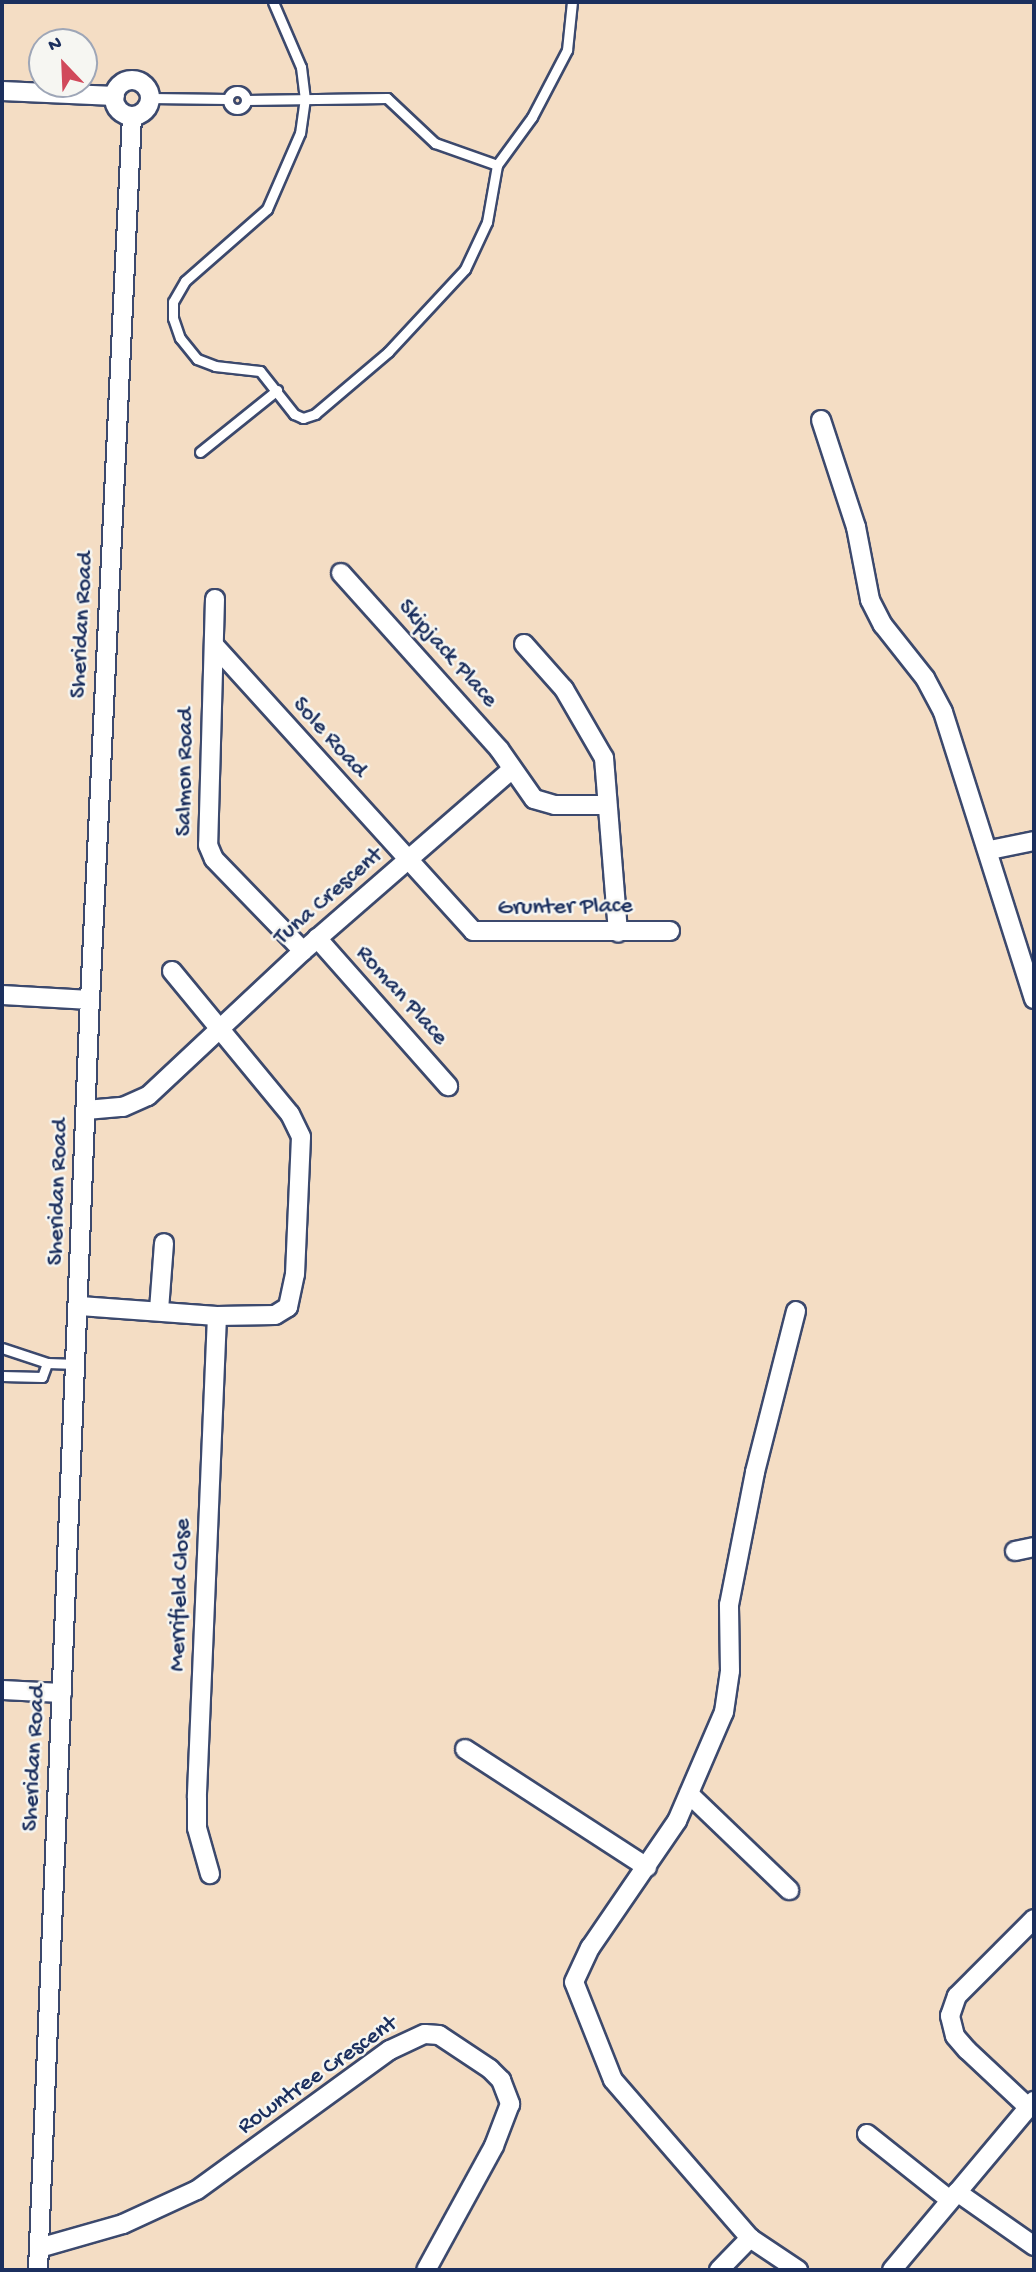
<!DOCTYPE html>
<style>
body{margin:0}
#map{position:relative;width:1036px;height:2272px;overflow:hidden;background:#f4ddc4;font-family:"Gochi Hand",sans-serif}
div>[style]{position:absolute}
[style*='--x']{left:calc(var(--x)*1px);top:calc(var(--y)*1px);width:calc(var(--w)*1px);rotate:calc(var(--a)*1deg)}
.roads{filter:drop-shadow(2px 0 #3c496d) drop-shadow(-2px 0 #3c496d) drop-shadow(0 2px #3c496d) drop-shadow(0 -2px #3c496d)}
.service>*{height:9px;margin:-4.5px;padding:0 4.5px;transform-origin:4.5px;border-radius:4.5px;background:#fff}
.service>.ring{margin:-4.5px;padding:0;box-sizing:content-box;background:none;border:9px solid #fff;border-radius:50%}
.minor>*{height:18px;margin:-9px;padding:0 9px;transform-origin:9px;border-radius:9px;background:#fff}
.minor>.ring{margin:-9px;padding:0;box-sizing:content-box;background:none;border:18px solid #fff;border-radius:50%}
span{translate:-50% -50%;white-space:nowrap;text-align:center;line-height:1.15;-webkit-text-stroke:5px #f6f6f2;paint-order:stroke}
.street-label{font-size:24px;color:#1b2f5e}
.frame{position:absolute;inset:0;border:4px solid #1b2f5e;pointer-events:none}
.north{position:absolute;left:28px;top:28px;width:70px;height:70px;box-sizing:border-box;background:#f6f6f2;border:2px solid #9ea6b7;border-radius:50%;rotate:337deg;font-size:19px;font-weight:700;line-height:28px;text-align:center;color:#1b2f5e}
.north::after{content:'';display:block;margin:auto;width:24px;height:32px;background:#d1495b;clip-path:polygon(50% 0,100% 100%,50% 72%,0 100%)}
</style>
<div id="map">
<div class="roads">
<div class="service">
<i style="--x:273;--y:2;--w:71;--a:66.7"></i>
<i style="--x:301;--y:67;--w:31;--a:83"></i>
<i style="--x:305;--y:98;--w:35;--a:98"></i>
<i style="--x:300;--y:133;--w:83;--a:113.5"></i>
<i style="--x:267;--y:209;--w:109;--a:138.7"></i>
<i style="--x:185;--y:281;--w:24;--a:120"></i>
<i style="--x:173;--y:302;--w:16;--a:90"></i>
<i style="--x:173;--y:318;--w:21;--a:71"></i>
<i style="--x:180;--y:338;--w:27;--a:51"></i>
<i style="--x:197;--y:359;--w:19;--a:21"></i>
<i style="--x:215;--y:366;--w:45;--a:6.3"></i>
<i style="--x:260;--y:371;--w:55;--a:51.7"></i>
<i style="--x:294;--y:414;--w:10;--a:24"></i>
<i style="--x:303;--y:418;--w:13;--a:-18"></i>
<i style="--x:315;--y:414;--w:96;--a:-40.3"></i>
<i style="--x:388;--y:352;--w:113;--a:-47.1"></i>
<i style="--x:465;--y:269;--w:52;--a:-64.9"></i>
<i style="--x:487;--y:222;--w:58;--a:-80"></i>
<i style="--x:497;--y:165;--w:59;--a:-53.9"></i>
<i style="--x:532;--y:117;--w:76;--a:-62.4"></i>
<i style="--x:567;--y:50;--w:48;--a:-84.1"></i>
<i class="ring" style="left:228px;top:91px;width:9px;height:9px"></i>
<i style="--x:150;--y:98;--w:78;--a:0.7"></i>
<i style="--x:246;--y:100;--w:141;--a:-0.8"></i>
<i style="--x:387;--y:98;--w:66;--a:43.2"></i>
<i style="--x:435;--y:143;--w:66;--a:19.5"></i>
<i style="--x:200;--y:452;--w:99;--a:-38.8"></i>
<i style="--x:2;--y:1348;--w:47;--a:18.4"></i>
<i style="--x:47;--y:1363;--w:30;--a:2"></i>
<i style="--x:2;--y:1376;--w:40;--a:1.4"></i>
<i style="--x:42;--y:1377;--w:15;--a:-70"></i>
</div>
<div class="minor">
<i class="ring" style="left:114px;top:80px;width:18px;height:18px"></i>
<i style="--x:2;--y:91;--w:113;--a:2.5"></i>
<i style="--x:821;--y:420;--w:113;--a:71.9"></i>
<i style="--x:856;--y:527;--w:74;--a:79.1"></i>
<i style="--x:870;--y:600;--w:28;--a:63"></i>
<i style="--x:883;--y:625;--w:68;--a:51.6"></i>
<i style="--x:925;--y:678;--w:38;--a:62"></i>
<i style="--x:943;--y:712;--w:301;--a:72.4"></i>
<i style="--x:341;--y:573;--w:237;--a:48.1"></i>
<i style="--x:499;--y:749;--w:61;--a:55"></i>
<i style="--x:534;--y:799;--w:22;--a:16"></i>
<i style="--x:555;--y:805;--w:52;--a:0"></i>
<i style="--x:215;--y:599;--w:246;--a:91.6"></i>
<i style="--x:208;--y:845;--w:15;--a:67"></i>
<i style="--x:214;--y:859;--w:128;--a:45.9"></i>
<i style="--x:524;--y:644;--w:60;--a:48.4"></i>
<i style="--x:564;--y:689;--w:80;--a:59.9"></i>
<i style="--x:604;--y:758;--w:175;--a:85.4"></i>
<i style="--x:214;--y:645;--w:386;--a:47.8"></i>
<i style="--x:473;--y:931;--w:197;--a:0"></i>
<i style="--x:990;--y:850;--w:45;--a:-11.6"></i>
<i style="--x:317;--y:938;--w:198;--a:48.5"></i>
<i style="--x:172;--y:971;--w:185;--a:50.5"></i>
<i style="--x:290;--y:1114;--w:25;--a:64"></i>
<i style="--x:301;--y:1137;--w:137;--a:92.5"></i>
<i style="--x:295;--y:1274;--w:34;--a:102"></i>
<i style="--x:288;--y:1307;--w:15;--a:148"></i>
<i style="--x:275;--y:1315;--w:58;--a:179"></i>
<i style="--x:217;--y:1316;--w:482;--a:92.4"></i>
<i style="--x:197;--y:1798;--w:30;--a:90"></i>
<i style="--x:197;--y:1828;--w:48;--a:74.2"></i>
<i style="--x:2;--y:995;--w:88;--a:3.3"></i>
<i style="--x:86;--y:1110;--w:37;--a:-5"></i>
<i style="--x:123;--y:1107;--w:27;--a:-24"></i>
<i style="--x:148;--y:1096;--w:212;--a:-43.1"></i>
<i style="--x:303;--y:951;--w:276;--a:-41"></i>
<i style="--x:80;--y:1306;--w:137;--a:4.2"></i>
<i style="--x:159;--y:1310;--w:67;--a:-85.7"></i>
<i style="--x:1015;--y:1551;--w:19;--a:-12"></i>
<i style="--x:2;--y:1690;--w:60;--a:2.9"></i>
<i style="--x:465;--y:1749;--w:217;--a:33"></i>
<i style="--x:689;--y:1794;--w:139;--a:43.8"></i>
<i style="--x:1028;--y:2107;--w:83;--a:-136.9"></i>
<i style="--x:967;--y:2050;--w:18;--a:-131"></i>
<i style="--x:955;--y:2036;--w:21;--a:-104"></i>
<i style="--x:950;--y:2016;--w:21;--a:-71"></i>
<i style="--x:957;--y:1996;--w:109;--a:-45"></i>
<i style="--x:867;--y:2134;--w:106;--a:38.5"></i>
<i style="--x:957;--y:2192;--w:94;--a:35"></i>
<i style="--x:750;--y:2238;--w:209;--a:-130.9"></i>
<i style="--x:613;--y:2080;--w:105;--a:-111.7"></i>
<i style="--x:574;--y:1982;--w:38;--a:-65"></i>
<i style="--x:590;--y:1948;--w:154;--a:-55.6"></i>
<i style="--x:677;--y:1821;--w:119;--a:-66.7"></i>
<i style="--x:724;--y:1712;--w:41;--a:-81.7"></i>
<i style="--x:730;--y:1671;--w:66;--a:-90.9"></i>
<i style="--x:729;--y:1605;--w:136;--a:-78.9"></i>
<i style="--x:755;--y:1472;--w:166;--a:-75.7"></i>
<i style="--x:39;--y:2248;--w:87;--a:-15.9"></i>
<i style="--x:123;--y:2224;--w:81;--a:-24.7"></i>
<i style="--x:197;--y:2190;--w:238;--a:-36"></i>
<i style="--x:390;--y:2050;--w:38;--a:-25"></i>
<i style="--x:425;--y:2034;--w:14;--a:4"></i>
<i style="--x:439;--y:2035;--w:61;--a:33.7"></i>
<i style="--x:490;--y:2069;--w:16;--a:45"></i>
<i style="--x:501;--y:2080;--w:26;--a:69"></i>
<i style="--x:510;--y:2104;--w:45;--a:110.9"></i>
<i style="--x:494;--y:2146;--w:141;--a:118.7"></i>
<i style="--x:38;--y:2270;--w:1271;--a:-87.66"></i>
<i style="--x:90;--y:1000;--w:885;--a:-87.28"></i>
<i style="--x:719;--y:2270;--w:45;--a:-45.9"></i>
<i style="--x:750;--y:2238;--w:58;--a:33.7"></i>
<i style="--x:892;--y:2270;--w:221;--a:-50"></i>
</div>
</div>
<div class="street-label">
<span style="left:83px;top:625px;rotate:-87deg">Sheridan Road</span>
<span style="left:447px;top:654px;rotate:48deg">Skipjack Place</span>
<span style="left:329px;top:738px;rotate:48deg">Sole Road</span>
<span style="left:186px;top:772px;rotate:-89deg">Salmon Road</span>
<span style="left:329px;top:897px;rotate:-41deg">Tuna Crescent</span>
<span style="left:565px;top:908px;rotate:-1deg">Grunter Place</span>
<span style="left:401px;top:996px;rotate:48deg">Roman Place</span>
<span style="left:59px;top:1192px;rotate:-88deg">Sheridan Road</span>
<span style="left:181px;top:1595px;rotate:-88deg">Merrifield Close</span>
<span style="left:35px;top:1758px;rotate:-87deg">Sheridan Road</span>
<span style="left:318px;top:2076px;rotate:-35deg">Rowntree Crescent</span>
</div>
<div class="frame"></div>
<div class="north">N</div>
</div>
